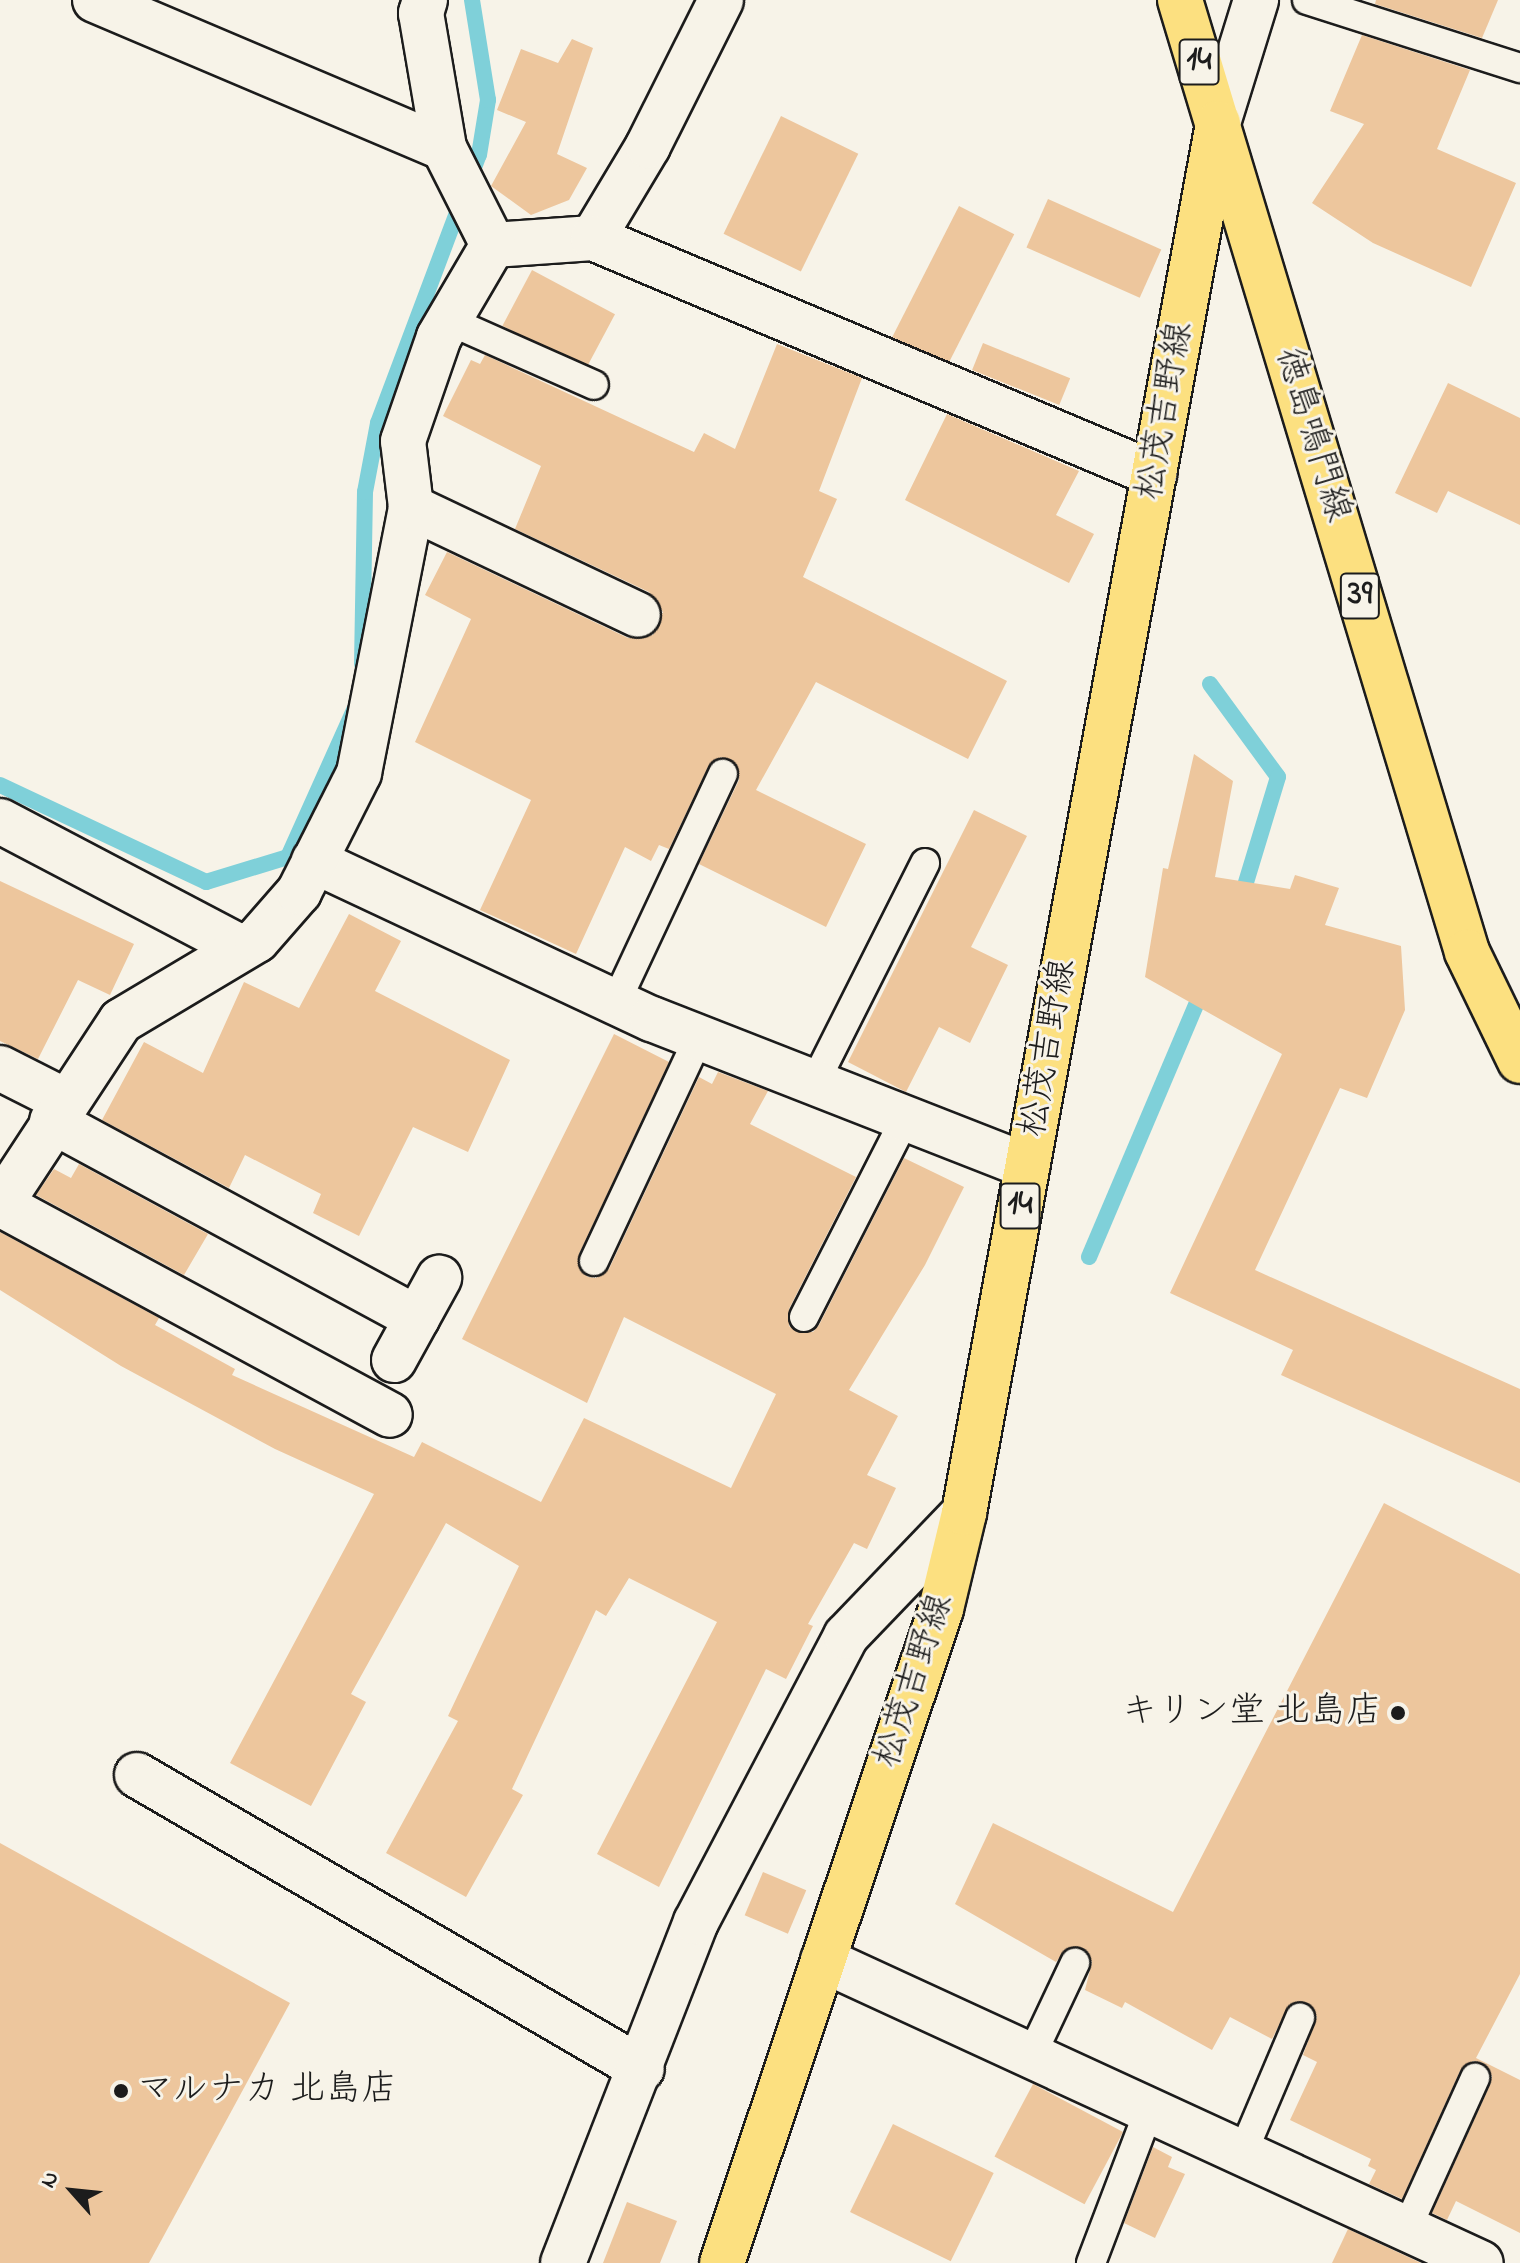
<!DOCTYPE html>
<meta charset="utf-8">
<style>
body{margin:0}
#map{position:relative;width:1520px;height:2263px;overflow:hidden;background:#f7f3e8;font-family:"Indie Flower","Klee One",sans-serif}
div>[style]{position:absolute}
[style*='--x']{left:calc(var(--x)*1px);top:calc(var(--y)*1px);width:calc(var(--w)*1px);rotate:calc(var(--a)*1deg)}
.stream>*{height:16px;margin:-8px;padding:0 8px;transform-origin:8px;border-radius:8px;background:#7fd0d9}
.building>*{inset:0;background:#edc69d;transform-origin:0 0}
.roads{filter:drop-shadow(2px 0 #1c1c1c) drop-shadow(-2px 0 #1c1c1c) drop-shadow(0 2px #1c1c1c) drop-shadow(0 -2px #1c1c1c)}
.lane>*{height:28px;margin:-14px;padding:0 14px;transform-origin:14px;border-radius:14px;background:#f7f3e8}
.street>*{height:44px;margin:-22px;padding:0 22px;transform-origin:22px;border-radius:22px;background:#f7f3e8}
.secondary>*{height:44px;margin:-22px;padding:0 22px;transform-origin:22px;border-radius:22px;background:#f7f3e8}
.primary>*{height:44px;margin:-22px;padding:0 22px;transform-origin:22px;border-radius:22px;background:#fce080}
.dots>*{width:22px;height:22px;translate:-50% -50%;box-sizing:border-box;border:4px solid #f7f3e8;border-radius:50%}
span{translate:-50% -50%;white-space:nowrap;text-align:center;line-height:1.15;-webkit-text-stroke:6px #f7f3e8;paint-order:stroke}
.shield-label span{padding:2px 6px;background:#f7f3e8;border:2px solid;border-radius:6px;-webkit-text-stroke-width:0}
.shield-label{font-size:34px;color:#1c1c1c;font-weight:700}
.street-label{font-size:36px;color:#1c1c1c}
.poi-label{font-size:36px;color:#1c1c1c}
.right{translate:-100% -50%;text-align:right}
.left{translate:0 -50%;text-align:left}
.north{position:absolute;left:32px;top:2151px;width:80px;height:80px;-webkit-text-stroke:6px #f7f3e8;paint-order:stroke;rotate:297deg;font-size:22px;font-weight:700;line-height:32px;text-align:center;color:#1c1c1c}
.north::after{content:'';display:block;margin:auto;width:28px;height:36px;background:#1c1c1c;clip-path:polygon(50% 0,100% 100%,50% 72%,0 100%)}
</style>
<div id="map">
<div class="stream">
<i style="--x:362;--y:664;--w:172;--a:-89"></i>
<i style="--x:365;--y:492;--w:70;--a:-79.3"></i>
<i style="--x:378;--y:423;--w:286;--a:-69.4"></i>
<i style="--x:479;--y:155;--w:56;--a:-80.7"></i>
<i style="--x:488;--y:100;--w:101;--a:-99.1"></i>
<i style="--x:1210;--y:684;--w:115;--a:53.8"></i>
<i style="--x:1278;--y:777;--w:131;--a:106.9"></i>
<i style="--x:0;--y:785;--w:228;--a:25.2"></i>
<i style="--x:206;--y:882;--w:86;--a:-17"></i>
<i style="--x:288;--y:857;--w:161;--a:-65.8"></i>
<i style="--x:1089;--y:1257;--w:294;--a:-67"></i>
</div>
<div class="building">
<i style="clip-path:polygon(1376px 0,1498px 0,1482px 38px,1375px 4px)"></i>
<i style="clip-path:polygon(1362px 35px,1470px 70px,1437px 149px,1516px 183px,1471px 287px,1373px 243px,1312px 203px,1364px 124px,1330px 111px)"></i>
<i style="clip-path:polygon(572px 39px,593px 48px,557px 154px,587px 168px,569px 200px,531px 215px,491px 186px,526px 122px,497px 110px,521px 49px,558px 63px)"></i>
<i style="left:781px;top:116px;width:86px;height:131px;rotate:26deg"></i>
<i style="left:1048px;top:199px;width:124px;height:53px;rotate:24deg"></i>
<i style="left:959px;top:206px;width:62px;height:147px;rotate:27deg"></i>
<i style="left:532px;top:270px;width:94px;height:63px;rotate:28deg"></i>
<i style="left:983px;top:343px;width:94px;height:29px;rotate:22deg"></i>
<i style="clip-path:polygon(777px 344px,862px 378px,819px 491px,837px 499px,803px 577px,1007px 681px,968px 759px,816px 682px,756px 790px,866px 844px,826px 927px,699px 864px,739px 780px,736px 764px,721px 757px,708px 767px,669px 849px,659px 845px,651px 861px,625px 847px,576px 954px,480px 910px,531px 800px,415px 742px,471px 619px,425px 595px,447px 552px,628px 638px,653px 635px,663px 612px,649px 592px,515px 529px,541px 466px,443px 416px,471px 360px,480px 364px,485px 355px,694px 452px,704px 433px,735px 449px)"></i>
<i style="clip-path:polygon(1448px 383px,1520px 418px,1520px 525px,1448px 491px,1437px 513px,1395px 493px)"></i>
<i style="clip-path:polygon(947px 414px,1079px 471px,1056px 515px,1094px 534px,1069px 583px,905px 500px)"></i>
<i style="clip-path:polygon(1194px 754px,1233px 781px,1215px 877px,1290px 889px,1295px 875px,1339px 888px,1325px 925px,1401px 946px,1405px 1010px,1367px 1098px,1340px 1088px,1255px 1270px,1520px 1389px,1520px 1483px,1281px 1375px,1293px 1350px,1170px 1293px,1282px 1054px,1145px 977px,1163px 868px,1168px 869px)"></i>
<i style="clip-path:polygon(974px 810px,1027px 836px,971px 947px,1008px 965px,970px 1043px,939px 1027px,906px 1092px,848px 1062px)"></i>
<i style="clip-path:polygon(0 881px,134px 944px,110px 995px,78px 980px,38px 1059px,0 1041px)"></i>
<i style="clip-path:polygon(349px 914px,401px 941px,375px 991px,510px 1060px,468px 1152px,413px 1127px,359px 1236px,313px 1213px,321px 1194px,245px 1155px,229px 1188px,102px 1120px,144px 1042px,203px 1073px,244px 982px,299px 1008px)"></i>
<i style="clip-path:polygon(614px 1034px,669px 1062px,579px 1254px,580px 1270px,588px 1277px,596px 1278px,609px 1269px,699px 1077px,712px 1084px,718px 1072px,768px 1091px,750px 1124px,856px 1177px,789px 1309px,789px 1326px,797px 1332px,813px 1332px,819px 1325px,904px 1158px,964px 1187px,925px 1265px,849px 1390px,898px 1416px,867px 1475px,896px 1488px,867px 1549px,854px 1543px,808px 1624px,813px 1626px,786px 1679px,766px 1669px,659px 1887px,597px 1854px,717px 1622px,629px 1578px,606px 1616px,596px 1610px,512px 1789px,523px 1795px,466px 1897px,386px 1853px,458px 1721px,448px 1716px,519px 1566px,446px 1523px,351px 1694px,366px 1702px,311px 1806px,230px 1763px,374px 1494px,275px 1449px,121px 1366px,0 1290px,0 1232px,159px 1318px,155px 1325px,235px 1369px,232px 1375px,414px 1457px,422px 1442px,541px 1502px,584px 1418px,731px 1488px,776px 1394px,624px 1317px,587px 1403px,462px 1339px)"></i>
<i style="clip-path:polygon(79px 1164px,208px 1234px,184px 1275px,36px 1195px,54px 1169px,71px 1178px)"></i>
<i style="clip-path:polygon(1384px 1503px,1520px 1574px,1520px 1974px,1476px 2058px,1520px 2080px,1520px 2233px,1456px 2201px,1447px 2220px,1432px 2213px,1490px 2085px,1492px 2076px,1483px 2063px,1473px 2061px,1460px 2071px,1402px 2199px,1369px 2184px,1376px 2170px,1368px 2166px,1371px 2159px,1290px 2120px,1317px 2062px,1303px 2055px,1317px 2017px,1307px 2003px,1289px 2005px,1272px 2039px,1230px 2017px,1212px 2050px,1125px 2002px,1122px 2008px,1085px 1990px,1092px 1962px,1083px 1948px,1066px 1949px,1056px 1962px,955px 1904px,993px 1823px,1173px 1912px)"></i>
<i style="clip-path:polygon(0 1843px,290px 2003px,149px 2263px,0 2263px)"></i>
<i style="left:763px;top:1872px;width:47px;height:47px;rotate:23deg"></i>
<i style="left:1033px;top:2084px;width:102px;height:82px;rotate:28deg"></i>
<i style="left:893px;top:2124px;width:112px;height:98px;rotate:26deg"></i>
<i style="clip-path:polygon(1153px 2147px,1172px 2157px,1168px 2167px,1185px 2174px,1155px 2238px,1124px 2223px)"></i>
<i style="clip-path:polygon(627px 2202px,677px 2221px,660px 2263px,603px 2263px)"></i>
<i style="clip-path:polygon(1348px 2229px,1421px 2263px,1332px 2263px)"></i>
</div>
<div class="roads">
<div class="lane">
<i style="--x:1307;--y:0;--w:224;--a:17.7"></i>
<i style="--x:452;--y:322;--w:155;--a:23.9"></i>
<i style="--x:616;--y:1002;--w:252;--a:-64.9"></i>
<i style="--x:815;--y:1082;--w:245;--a:-63.3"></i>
<i style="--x:594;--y:1261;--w:247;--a:-64.9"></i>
<i style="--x:804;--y:1317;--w:225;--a:-63"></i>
<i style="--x:1032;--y:2054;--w:101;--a:-64.7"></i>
<i style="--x:1243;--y:2152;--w:146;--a:-67"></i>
<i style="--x:1407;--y:2228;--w:165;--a:-65.6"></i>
<i style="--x:1091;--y:2263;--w:166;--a:-69.2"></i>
</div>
<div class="street">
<i style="--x:95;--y:0;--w:379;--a:23"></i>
<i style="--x:425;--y:0;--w:14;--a:107"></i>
<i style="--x:421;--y:13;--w:137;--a:80.3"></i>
<i style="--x:444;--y:148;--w:109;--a:63.2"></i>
<i style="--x:593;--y:238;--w:107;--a:-59.1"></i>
<i style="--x:648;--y:146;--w:163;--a:-63.4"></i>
<i style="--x:493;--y:245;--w:100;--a:-4"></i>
<i style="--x:593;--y:238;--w:609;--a:22.82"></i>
<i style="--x:411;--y:507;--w:251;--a:25.4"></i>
<i style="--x:0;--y:821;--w:273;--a:27.7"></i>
<i style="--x:314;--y:861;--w:373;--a:25.1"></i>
<i style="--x:652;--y:1019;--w:403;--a:21.4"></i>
<i style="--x:0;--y:1068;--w:73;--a:26.9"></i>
<i style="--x:52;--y:1121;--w:415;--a:28.4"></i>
<i style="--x:0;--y:1204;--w:443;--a:28.4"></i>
<i style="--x:0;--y:1205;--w:220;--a:-56.7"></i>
<i style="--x:121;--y:1021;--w:158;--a:-30.8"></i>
<i style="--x:257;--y:940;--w:64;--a:-48.8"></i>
<i style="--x:299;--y:892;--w:133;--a:-63.2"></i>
<i style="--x:359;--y:773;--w:271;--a:-78.9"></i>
<i style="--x:411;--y:507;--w:66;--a:-96.9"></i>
<i style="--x:403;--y:441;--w:110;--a:-70.9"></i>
<i style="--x:439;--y:337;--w:107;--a:-59.6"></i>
<i style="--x:394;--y:1360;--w:94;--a:-61.2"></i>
<i style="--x:137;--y:1775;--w:584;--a:30.21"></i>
<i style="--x:823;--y:1960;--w:724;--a:24.73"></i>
<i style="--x:563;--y:2263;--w:366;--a:-68.7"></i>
<i style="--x:696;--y:1922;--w:323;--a:-62.3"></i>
<i style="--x:846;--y:1636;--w:170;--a:-46.2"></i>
</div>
<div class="secondary">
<i style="--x:1218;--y:123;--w:129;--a:-72.8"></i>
</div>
<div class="primary">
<i style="--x:1180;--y:0;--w:994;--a:73.22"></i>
<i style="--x:1467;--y:952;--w:121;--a:64.1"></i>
<i style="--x:722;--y:2263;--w:690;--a:-71.49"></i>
<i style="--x:941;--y:1609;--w:99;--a:-76.5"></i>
<i style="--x:964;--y:1513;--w:1413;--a:-79.64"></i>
</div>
</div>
<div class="dots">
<i style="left:1398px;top:1713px;background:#1c1c1c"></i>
<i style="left:121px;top:2091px;background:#1c1c1c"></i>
</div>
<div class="shield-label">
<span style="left:1199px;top:62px">14</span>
<span style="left:1360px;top:596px">39</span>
<span style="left:1020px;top:1206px">14</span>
</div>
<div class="street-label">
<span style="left:1166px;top:411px;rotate:-80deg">松茂吉野線</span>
<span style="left:1312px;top:435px;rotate:73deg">徳島鳴門線</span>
<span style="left:1049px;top:1048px;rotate:-80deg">松茂吉野線</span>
<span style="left:915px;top:1681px;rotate:-72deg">松茂吉野線</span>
</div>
<div class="poi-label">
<span class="right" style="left:1382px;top:1713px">キリン堂 北島店</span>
<span class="left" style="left:137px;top:2091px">マルナカ 北島店</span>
</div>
<div class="north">N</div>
</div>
